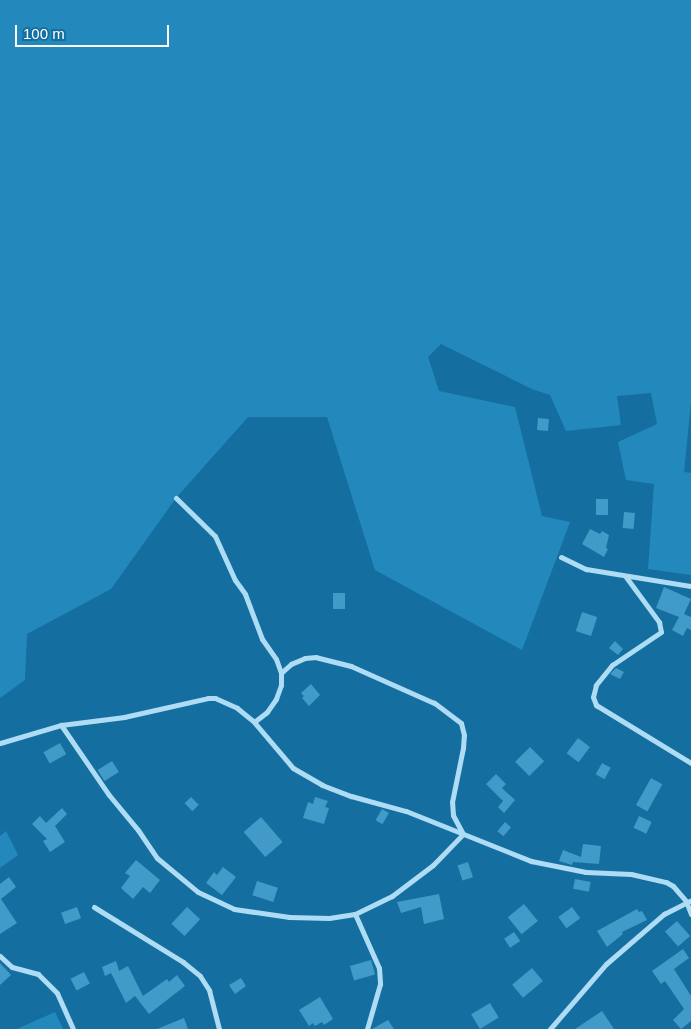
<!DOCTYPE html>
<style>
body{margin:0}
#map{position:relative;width:691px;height:1029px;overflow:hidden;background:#146fa0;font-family:Helvetica,sans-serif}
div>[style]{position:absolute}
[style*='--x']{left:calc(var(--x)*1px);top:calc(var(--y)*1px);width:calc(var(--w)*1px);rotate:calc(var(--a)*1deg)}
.green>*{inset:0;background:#2389bd}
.building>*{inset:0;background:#419ac8;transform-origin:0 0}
.minor>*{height:5px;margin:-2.5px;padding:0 2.5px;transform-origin:2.5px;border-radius:2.5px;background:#addcf4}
span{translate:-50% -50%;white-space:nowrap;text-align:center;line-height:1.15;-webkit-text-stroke:4px #146fa0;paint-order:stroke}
.scale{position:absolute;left:15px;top:25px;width:154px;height:22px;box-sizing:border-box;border:2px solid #fff;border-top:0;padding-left:6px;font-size:15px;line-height:18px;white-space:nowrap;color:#fff;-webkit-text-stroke:4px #146fa0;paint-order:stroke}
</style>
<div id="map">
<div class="green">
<i style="clip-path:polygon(0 0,691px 0,691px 402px,684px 472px,691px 473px,691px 575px,648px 569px,654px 484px,626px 480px,618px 442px,657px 424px,651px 393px,617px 396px,621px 425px,566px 431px,550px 395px,532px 389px,441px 344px,428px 357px,439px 391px,515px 407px,542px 516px,570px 522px,522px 650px,375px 570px,327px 417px,248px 417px,176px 498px,111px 589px,27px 634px,25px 680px,0 698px)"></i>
<i style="clip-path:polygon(6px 831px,18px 855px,0 868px,0 836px)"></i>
<i style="clip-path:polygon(55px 1012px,63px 1029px,17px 1029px)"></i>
</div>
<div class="building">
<i style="left:538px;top:418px;width:11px;height:12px;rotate:5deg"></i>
<i style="left:596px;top:499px;width:12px;height:16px"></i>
<i style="left:624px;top:512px;width:11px;height:16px;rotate:5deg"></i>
<i style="clip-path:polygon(590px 529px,600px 534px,602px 531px,609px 535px,606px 548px,608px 549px,604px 557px,582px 544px)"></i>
<i style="clip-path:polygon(664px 587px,691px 599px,684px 614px,691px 617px,691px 630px,687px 628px,683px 636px,672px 630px,679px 617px,656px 608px)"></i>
<i style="left:333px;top:593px;width:12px;height:16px"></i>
<i style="left:582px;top:612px;width:16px;height:20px;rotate:18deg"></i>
<i style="clip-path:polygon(615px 641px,623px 649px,618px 655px,609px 648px)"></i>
<i style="clip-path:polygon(616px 668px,624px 672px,620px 679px,610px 674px)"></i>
<i style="clip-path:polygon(311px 684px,320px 695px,309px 706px,302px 698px,304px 696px,301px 693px)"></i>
<i style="left:578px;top:738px;width:15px;height:19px;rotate:37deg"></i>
<i style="left:60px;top:743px;width:13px;height:19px;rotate:61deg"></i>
<i style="left:530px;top:747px;width:20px;height:21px;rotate:45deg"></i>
<i style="left:112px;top:761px;width:13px;height:17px;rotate:58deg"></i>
<i style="left:602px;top:763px;width:10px;height:13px;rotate:29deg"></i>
<i style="clip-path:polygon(496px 774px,506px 784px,502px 788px,515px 800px,504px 813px,498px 807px,503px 801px,486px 784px)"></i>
<i style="left:651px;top:778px;width:13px;height:31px;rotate:29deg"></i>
<i style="left:191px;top:797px;width:11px;height:9px;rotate:45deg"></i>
<i style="clip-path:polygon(315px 797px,328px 801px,325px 807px,329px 808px,324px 824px,303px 818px,308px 802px,313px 804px)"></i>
<i style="clip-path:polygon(62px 808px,67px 814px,55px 826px,65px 842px,50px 852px,43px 841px,47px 839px,32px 824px,40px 816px,46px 823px)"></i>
<i style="left:382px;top:809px;width:8px;height:13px;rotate:30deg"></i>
<i style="left:639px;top:816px;width:14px;height:13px;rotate:25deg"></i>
<i style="left:261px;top:817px;width:33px;height:23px;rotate:49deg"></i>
<i style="left:505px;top:822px;width:8px;height:12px;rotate:40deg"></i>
<i style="clip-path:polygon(583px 844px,601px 846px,599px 864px,573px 862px,572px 865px,559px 861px,563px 850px,581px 857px)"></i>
<i style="clip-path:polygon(136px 860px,160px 880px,150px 893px,143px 887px,133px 899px,121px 888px,130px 876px,125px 873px)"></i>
<i style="left:468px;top:862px;width:16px;height:11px;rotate:72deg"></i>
<i style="clip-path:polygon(223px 867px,236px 877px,222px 895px,206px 883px,214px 872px,217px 875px)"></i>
<i style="clip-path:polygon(9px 877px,16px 887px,1px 899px,17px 923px,0 934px,0 884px)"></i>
<i style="left:575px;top:879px;width:16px;height:10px;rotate:11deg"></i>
<i style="left:257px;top:881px;width:22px;height:15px;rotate:18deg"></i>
<i style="clip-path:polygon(439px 894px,444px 919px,424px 924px,421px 907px,401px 913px,397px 902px)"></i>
<i style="left:524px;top:904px;width:22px;height:21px;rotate:51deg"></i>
<i style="left:77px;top:907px;width:12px;height:17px;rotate:70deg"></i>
<i style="left:187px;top:907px;width:18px;height:23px;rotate:43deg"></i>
<i style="left:572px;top:907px;width:14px;height:17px;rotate:54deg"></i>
<i style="clip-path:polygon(637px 909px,639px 912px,642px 911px,647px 920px,622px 932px,623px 934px,607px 947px,597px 931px)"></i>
<i style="left:677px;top:921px;width:20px;height:16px;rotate:49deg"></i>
<i style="left:514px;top:932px;width:11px;height:12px;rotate:56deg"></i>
<i style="clip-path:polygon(683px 949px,689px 958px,674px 969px,691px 996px,691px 1021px,681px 1029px,673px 1020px,684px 1009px,665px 981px,661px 984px,652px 971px)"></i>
<i style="left:371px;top:960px;width:15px;height:22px;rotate:74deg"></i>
<i style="clip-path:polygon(116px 961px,119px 971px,128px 966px,143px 996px,167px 979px,169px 982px,177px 975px,185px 986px,149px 1014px,135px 996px,126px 1003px,111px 973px,105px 976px,102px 967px)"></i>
<i style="clip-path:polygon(0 963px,11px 975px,0 985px)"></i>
<i style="left:532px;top:968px;width:17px;height:26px;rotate:50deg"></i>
<i style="left:84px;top:972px;width:13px;height:15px;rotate:63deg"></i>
<i style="clip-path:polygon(241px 978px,246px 986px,235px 994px,229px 985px)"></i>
<i style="clip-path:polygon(320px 997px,333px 1019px,324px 1025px,322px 1022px,315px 1026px,313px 1023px,309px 1026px,299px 1010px)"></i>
<i style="left:490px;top:1003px;width:17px;height:22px;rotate:59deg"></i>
<i style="clip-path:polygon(602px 1011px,614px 1029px,575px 1029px)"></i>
<i style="clip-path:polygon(184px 1018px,188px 1029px,157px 1029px)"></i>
<i style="clip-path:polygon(388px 1020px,394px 1029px,372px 1029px)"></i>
</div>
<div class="minor">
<i style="--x:176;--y:498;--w:54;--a:44.3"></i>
<i style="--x:215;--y:536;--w:48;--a:65.6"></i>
<i style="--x:235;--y:580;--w:17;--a:54"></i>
<i style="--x:245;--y:594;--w:48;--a:69.3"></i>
<i style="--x:262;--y:639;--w:24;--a:55"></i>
<i style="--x:276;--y:659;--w:15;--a:70"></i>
<i style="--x:281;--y:673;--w:12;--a:90"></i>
<i style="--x:281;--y:685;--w:15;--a:110"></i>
<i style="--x:276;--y:699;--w:16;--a:125"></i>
<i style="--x:267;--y:712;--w:16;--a:142"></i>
<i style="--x:561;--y:557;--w:28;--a:26"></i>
<i style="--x:586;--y:569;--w:106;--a:9.2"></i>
<i style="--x:626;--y:577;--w:56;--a:53.7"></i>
<i style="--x:659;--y:622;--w:10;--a:79"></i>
<i style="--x:661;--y:632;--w:59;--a:146"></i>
<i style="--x:612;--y:665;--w:26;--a:129"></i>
<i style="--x:596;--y:685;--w:12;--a:104"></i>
<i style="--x:593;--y:697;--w:9;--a:69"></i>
<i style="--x:596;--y:705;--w:111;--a:31.4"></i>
<i style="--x:61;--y:725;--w:85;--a:55.6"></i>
<i style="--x:109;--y:795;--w:45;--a:50.4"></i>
<i style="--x:138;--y:830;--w:34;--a:56"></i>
<i style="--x:157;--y:858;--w:53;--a:39.7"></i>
<i style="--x:198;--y:892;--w:40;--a:25"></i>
<i style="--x:234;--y:909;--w:56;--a:8.3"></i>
<i style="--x:289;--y:917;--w:40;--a:1.4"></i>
<i style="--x:329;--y:918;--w:26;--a:-9"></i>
<i style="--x:355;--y:914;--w:41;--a:-25.9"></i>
<i style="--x:392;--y:896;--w:51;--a:-37.1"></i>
<i style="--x:433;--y:865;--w:43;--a:-45.9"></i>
<i style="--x:463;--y:834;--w:21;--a:-118"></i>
<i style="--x:453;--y:815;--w:13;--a:-94"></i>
<i style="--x:452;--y:802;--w:55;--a:-78.5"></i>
<i style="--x:463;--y:748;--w:13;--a:-86"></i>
<i style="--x:464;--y:735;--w:12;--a:-104"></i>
<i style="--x:461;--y:723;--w:34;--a:-143"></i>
<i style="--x:434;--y:703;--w:91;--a:-156"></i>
<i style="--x:351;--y:666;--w:36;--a:-166"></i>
<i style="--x:316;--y:657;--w:11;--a:175"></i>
<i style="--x:305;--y:658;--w:15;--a:157"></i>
<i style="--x:291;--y:664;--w:13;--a:138"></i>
<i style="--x:0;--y:743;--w:64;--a:-16.4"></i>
<i style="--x:61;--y:725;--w:64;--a:-7.2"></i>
<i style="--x:124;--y:717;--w:86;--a:-12.7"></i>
<i style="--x:208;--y:698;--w:7;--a:0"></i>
<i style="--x:215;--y:698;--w:24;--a:24"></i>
<i style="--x:237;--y:708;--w:22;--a:39"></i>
<i style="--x:254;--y:722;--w:60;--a:49.7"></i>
<i style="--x:293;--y:768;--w:34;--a:30"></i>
<i style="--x:322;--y:785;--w:31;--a:21"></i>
<i style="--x:351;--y:796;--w:57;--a:15.3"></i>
<i style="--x:406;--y:811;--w:135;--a:21.8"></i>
<i style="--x:531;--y:861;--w:56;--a:11.3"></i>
<i style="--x:586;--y:872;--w:45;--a:2.5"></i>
<i style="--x:631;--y:874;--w:36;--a:13"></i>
<i style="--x:666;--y:882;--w:8;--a:30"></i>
<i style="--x:673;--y:886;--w:20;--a:49"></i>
<i style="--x:686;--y:901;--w:14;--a:69"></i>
<i style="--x:94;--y:907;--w:105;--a:31.7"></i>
<i style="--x:183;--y:962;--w:22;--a:39"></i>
<i style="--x:200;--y:976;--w:17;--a:57"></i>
<i style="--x:209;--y:990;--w:40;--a:75.6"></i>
<i style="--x:355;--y:914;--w:59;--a:66"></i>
<i style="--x:379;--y:968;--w:16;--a:86"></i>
<i style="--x:380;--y:984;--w:47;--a:106.1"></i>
<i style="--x:0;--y:956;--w:16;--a:43"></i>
<i style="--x:12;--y:967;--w:27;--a:15"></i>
<i style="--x:38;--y:974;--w:27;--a:45"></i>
<i style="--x:57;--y:993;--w:39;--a:66"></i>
<i style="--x:550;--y:1029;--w:86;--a:-49.3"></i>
<i style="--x:606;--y:964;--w:77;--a:-40.8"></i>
<i style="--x:664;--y:914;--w:30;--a:-27"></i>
</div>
<div class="scale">100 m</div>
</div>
